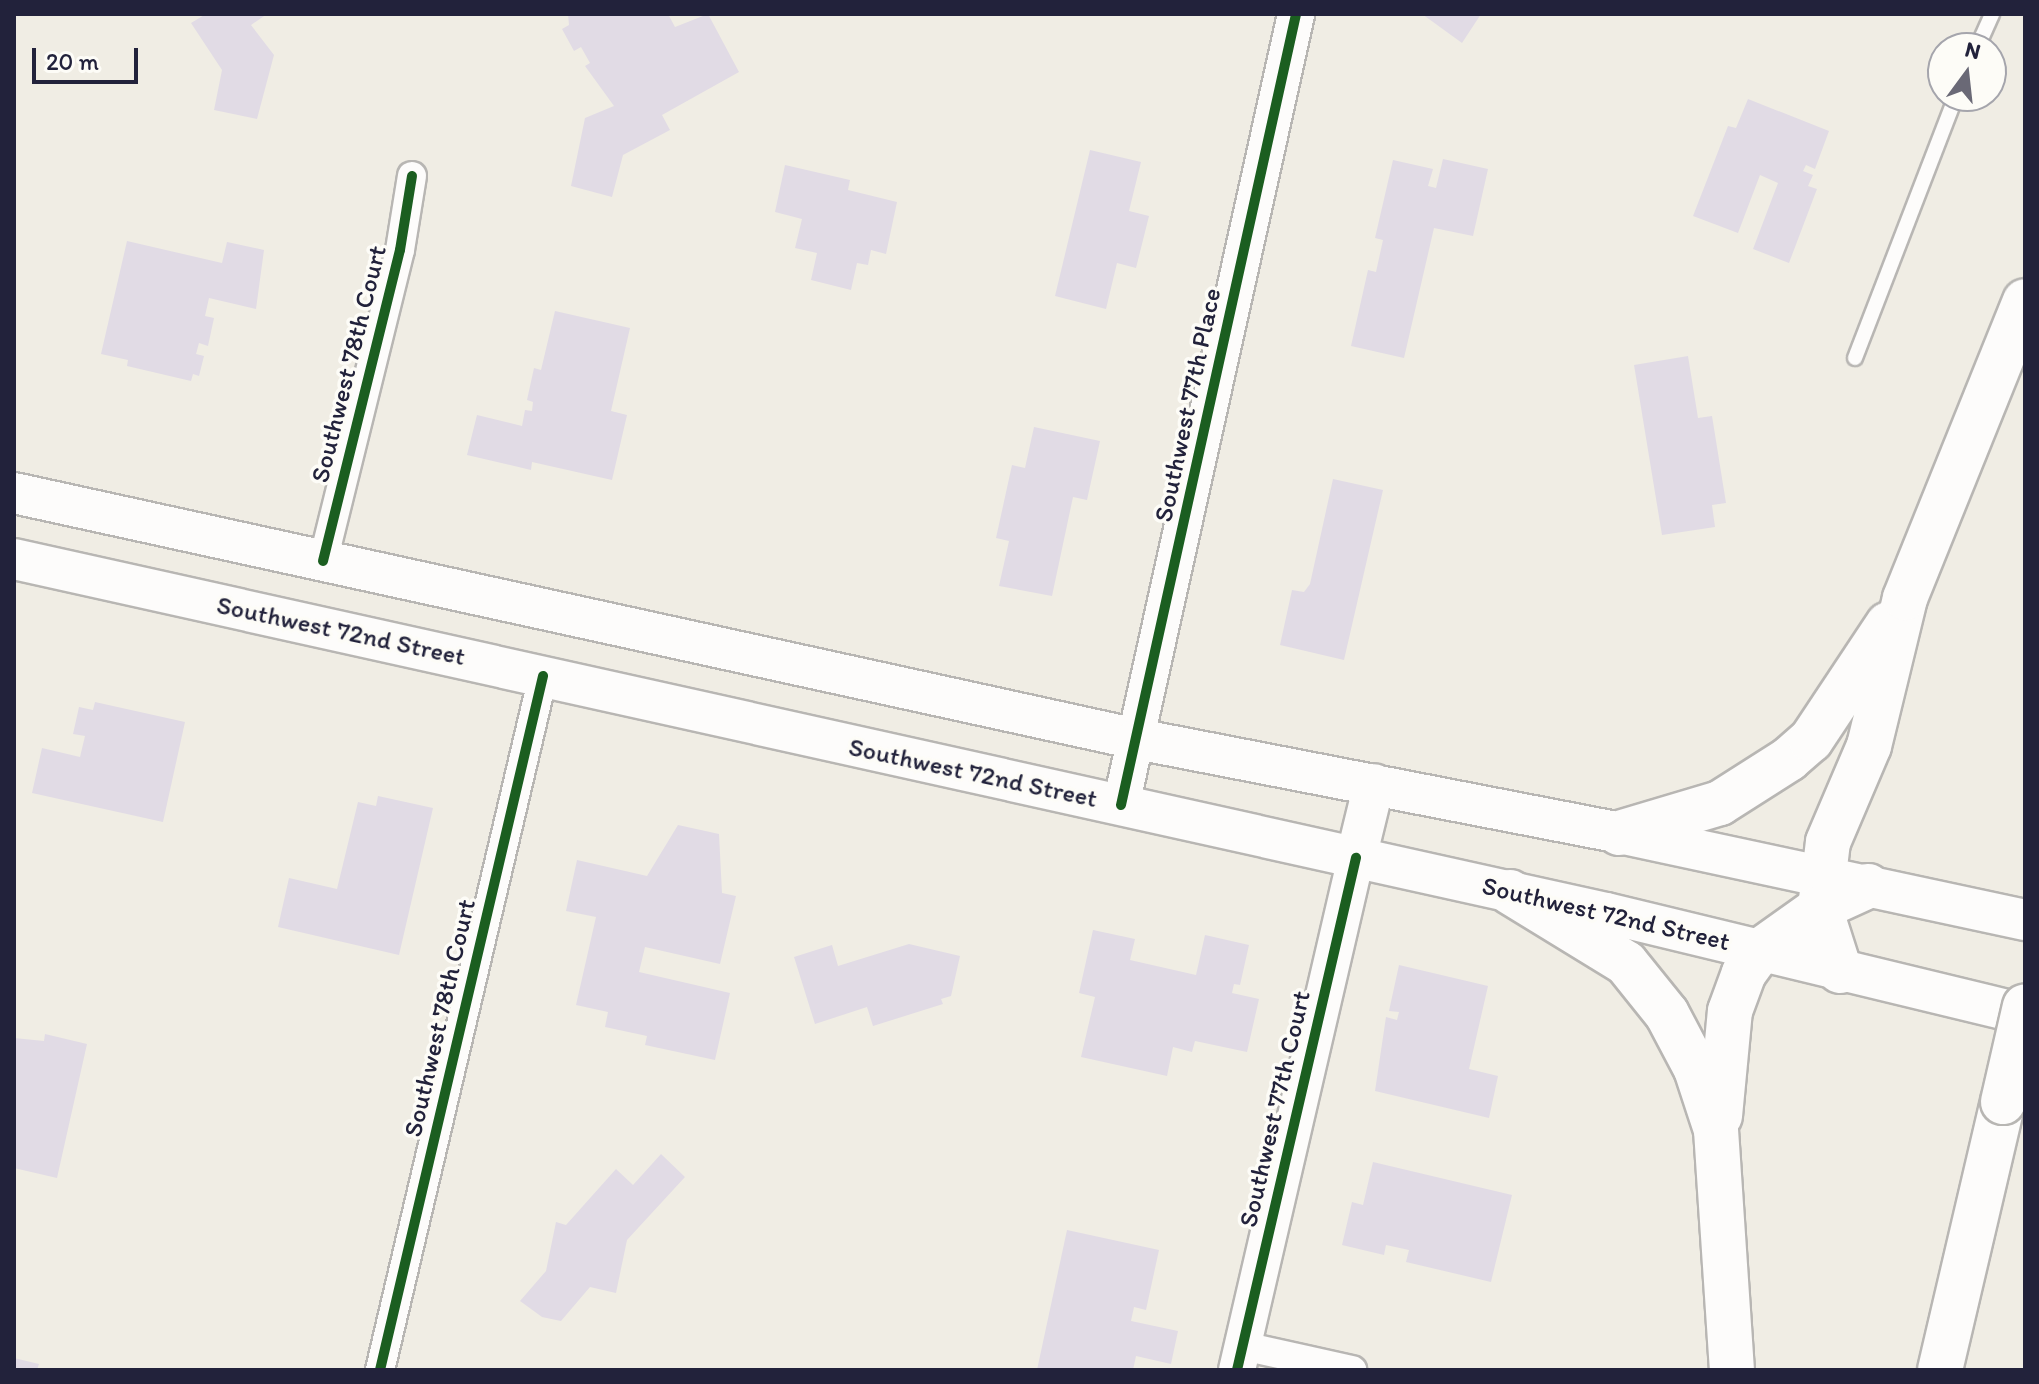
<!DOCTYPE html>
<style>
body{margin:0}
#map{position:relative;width:2039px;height:1384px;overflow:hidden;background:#f0ede4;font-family:Itim,sans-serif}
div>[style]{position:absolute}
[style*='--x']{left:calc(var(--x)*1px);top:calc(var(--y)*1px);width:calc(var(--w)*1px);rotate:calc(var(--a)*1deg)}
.building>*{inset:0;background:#e1dbe5}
.roads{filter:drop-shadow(2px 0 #b8b6b3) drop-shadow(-2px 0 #b8b6b3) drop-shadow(0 2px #b8b6b3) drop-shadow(0 -2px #b8b6b3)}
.service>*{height:14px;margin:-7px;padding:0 7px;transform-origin:7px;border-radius:7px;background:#fdfcfb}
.minor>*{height:28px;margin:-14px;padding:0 14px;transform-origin:14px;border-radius:14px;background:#fdfcfb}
.tertiary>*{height:36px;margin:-18px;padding:0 18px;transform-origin:18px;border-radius:18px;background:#fdfcfb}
.secondary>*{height:40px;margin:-20px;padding:0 20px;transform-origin:20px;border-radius:20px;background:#fdfcfb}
.motorway>*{height:44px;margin:-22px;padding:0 22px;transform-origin:22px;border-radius:22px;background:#fdfcfb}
.bridges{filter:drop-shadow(2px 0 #b8b6b3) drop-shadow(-2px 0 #b8b6b3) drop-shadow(0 2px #b8b6b3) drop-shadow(0 -2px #b8b6b3)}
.motorway-bridge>*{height:44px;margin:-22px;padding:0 22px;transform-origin:22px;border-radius:22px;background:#fdfcfb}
.cycleway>*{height:10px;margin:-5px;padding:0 5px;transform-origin:5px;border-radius:5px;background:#1b5e20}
span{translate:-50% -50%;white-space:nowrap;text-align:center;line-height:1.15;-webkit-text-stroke:7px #fdfcf7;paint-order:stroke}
.street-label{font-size:26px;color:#22223b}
.frame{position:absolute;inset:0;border:16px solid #22223b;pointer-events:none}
.north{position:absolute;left:1927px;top:32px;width:80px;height:80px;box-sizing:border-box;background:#fdfcf7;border:2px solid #a5a5ac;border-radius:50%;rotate:15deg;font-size:22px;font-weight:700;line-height:32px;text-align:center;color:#22223b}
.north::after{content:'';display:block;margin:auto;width:28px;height:36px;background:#6a6976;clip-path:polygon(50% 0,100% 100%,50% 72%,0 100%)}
.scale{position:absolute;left:32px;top:48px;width:106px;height:36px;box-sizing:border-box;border:4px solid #22223b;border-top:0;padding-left:10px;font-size:24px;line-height:28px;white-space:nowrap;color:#22223b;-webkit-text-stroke:6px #fdfcf7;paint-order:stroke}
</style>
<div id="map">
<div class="building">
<i style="clip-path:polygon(206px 14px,267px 14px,251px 25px,274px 55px,257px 119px,214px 110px,222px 70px,191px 23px)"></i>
<i style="clip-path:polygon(568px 14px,668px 14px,675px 27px,708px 14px,739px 72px,662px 115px,670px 130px,623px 155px,612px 197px,571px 186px,585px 118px,614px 106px,585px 66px,590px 63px,581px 47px,574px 51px,562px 29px,569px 25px)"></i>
<i style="clip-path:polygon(1422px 14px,1481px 14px,1462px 43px)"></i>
<i style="clip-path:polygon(1748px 99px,1829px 131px,1815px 169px,1806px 165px,1803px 171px,1813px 175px,1808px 186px,1817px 189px,1789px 263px,1753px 249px,1778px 183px,1760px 175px,1738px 233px,1693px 216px,1728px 126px,1736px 128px)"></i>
<i style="clip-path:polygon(1090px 150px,1141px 162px,1129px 211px,1149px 216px,1136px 268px,1117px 263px,1106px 309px,1055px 296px)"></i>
<i style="clip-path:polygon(1443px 159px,1488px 169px,1473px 236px,1434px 228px,1404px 358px,1351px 346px,1368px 270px,1376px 272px,1383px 240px,1375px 238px,1393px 160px,1433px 169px,1428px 186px,1436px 188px)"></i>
<i style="clip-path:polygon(785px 165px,850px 180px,848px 190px,897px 202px,886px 254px,871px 250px,868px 265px,857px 263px,851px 290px,811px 280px,817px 253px,795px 248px,802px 219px,775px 212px)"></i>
<i style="clip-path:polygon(127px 241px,222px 263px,227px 242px,264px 250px,256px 309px,209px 298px,205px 316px,214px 318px,208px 346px,199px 343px,196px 354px,204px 356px,199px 376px,193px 374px,191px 381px,127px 366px,128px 360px,101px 354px)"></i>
<i style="clip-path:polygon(555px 311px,630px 328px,611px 411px,627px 415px,612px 480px,532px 462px,531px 470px,467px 455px,477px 415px,522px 426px,525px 410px,532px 411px,533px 402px,527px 400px,534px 368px,541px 370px)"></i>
<i style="clip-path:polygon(1688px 356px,1698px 418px,1712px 416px,1726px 503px,1712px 505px,1715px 527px,1662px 535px,1634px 365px)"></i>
<i style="clip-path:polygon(1034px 427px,1100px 441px,1087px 500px,1073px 497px,1052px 596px,999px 586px,1009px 541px,996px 538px,1012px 465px,1025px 468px)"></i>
<i style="clip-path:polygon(1333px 479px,1383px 490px,1344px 660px,1280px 645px,1292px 590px,1304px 592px,1310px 584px)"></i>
<i style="clip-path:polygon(95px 702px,185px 722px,163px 822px,32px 793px,42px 748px,80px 757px,85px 736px,73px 734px,79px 707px,93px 710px)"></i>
<i style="clip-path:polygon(378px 796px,433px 808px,399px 955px,278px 927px,289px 878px,337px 889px,358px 802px,376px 806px)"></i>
<i style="clip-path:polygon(678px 825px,719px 834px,722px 893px,736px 896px,720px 964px,645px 947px,639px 972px,730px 993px,715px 1060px,645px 1045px,647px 1036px,605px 1027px,608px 1012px,576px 1005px,596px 917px,566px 911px,577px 860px,647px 876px)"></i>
<i style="clip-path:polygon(1093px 930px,1135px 939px,1130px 960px,1196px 975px,1205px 935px,1249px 945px,1240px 985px,1234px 984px,1232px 993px,1259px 999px,1247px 1052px,1195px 1041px,1192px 1052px,1173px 1047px,1167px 1076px,1081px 1057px,1095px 997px,1079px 993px)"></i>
<i style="clip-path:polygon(909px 944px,960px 956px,951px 996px,941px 999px,943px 1004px,873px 1026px,867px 1007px,815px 1024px,794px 957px,832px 945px,838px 966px)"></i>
<i style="clip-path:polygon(1399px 965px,1488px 986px,1469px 1069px,1498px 1076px,1489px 1118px,1375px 1091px,1386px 1017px,1397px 1020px,1399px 1012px,1389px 1011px)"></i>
<i style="clip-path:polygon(45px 1034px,87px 1044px,57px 1178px,14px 1168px,14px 1038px,44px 1041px)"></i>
<i style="clip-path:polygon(661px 1154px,685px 1177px,627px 1240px,616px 1293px,590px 1287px,561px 1321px,542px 1317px,520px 1301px,546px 1271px,556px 1222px,566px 1225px,616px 1169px,633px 1185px)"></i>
<i style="clip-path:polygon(1373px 1162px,1512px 1195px,1491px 1282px,1406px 1262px,1409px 1250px,1386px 1245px,1384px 1255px,1342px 1245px,1352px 1202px,1363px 1205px)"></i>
<i style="clip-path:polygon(1067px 1230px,1159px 1250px,1146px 1310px,1134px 1307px,1131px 1321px,1178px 1331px,1171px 1364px,1136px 1356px,1133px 1370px,1037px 1370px)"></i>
<i style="clip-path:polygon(14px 1358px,39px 1364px,37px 1370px,14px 1370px)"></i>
</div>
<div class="roads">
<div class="service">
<i style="--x:1977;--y:48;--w:37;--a:-66"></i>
<i style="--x:1855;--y:358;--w:281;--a:-68.9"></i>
</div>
<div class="minor">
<i style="--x:323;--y:561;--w:320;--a:-76.1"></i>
<i style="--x:400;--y:250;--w:75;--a:-80.8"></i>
<i style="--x:1243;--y:1346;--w:112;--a:12.4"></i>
<i style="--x:380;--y:1370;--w:713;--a:-76.78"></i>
</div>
<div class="tertiary">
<i style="--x:1121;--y:805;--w:810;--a:-77.52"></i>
<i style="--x:1237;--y:1370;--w:526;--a:-76.92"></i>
</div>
<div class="secondary">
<i style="--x:14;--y:493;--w:1150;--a:12.36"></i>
<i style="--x:1137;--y:739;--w:491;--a:11"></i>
<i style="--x:1619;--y:833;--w:415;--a:12.1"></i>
<i style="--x:14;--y:559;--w:1631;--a:12.54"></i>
<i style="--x:1606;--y:913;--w:431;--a:13.6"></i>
<i style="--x:1356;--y:858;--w:76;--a:-76.3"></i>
</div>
<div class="motorway">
<i style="--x:1619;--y:833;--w:105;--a:-16.5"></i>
<i style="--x:1720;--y:803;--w:82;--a:-32.5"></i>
<i style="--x:1789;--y:759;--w:29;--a:-41"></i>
<i style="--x:1811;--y:740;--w:139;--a:-56.4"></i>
<i style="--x:1510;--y:892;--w:136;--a:31.5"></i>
<i style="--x:1626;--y:963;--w:65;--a:51.2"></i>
<i style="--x:1667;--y:1014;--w:62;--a:62.2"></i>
<i style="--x:1696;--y:1069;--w:64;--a:71.8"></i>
<i style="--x:1716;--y:1130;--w:241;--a:86.2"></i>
<i style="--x:1840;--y:971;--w:66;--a:-107.6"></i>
<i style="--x:1820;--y:908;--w:66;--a:-83.1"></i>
<i style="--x:1828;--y:842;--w:104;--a:-66.9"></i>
<i style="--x:1869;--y:746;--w:152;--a:-76.3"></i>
<i style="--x:1905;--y:598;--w:320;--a:-68"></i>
<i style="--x:1720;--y:1116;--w:105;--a:-84.6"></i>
<i style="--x:1730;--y:1011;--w:40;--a:-69.8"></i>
<i style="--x:1744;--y:973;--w:29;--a:-54"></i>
<i style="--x:1761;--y:950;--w:72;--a:-35.4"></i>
<i style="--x:1820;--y:908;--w:53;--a:-24.6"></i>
<i style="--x:1940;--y:1370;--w:275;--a:-76.8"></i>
</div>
</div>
<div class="bridges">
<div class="motorway-bridge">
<i style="--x:2003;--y:1102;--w:98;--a:-77.1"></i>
</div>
</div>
<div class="cycleway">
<i style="--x:323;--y:561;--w:320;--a:-76.1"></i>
<i style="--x:400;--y:250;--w:75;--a:-80.8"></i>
<i style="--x:1121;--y:805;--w:810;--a:-77.52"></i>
<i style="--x:380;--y:1370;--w:713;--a:-76.78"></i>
<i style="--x:1237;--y:1370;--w:526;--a:-76.92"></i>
</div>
<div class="street-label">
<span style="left:349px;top:364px;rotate:-76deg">Southwest 78th Court</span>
<span style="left:1188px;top:405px;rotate:-78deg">Southwest 77th Place</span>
<span style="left:341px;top:631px;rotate:12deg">Southwest 72nd Street</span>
<span style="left:973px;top:773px;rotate:12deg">Southwest 72nd Street</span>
<span style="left:1606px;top:914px;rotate:13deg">Southwest 72nd Street</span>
<span style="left:440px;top:1018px;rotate:-77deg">Southwest 78th Court</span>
<span style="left:1275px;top:1109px;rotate:-77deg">Southwest 77th Court</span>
</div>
<div class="frame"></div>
<div class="north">N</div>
<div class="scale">20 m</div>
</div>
